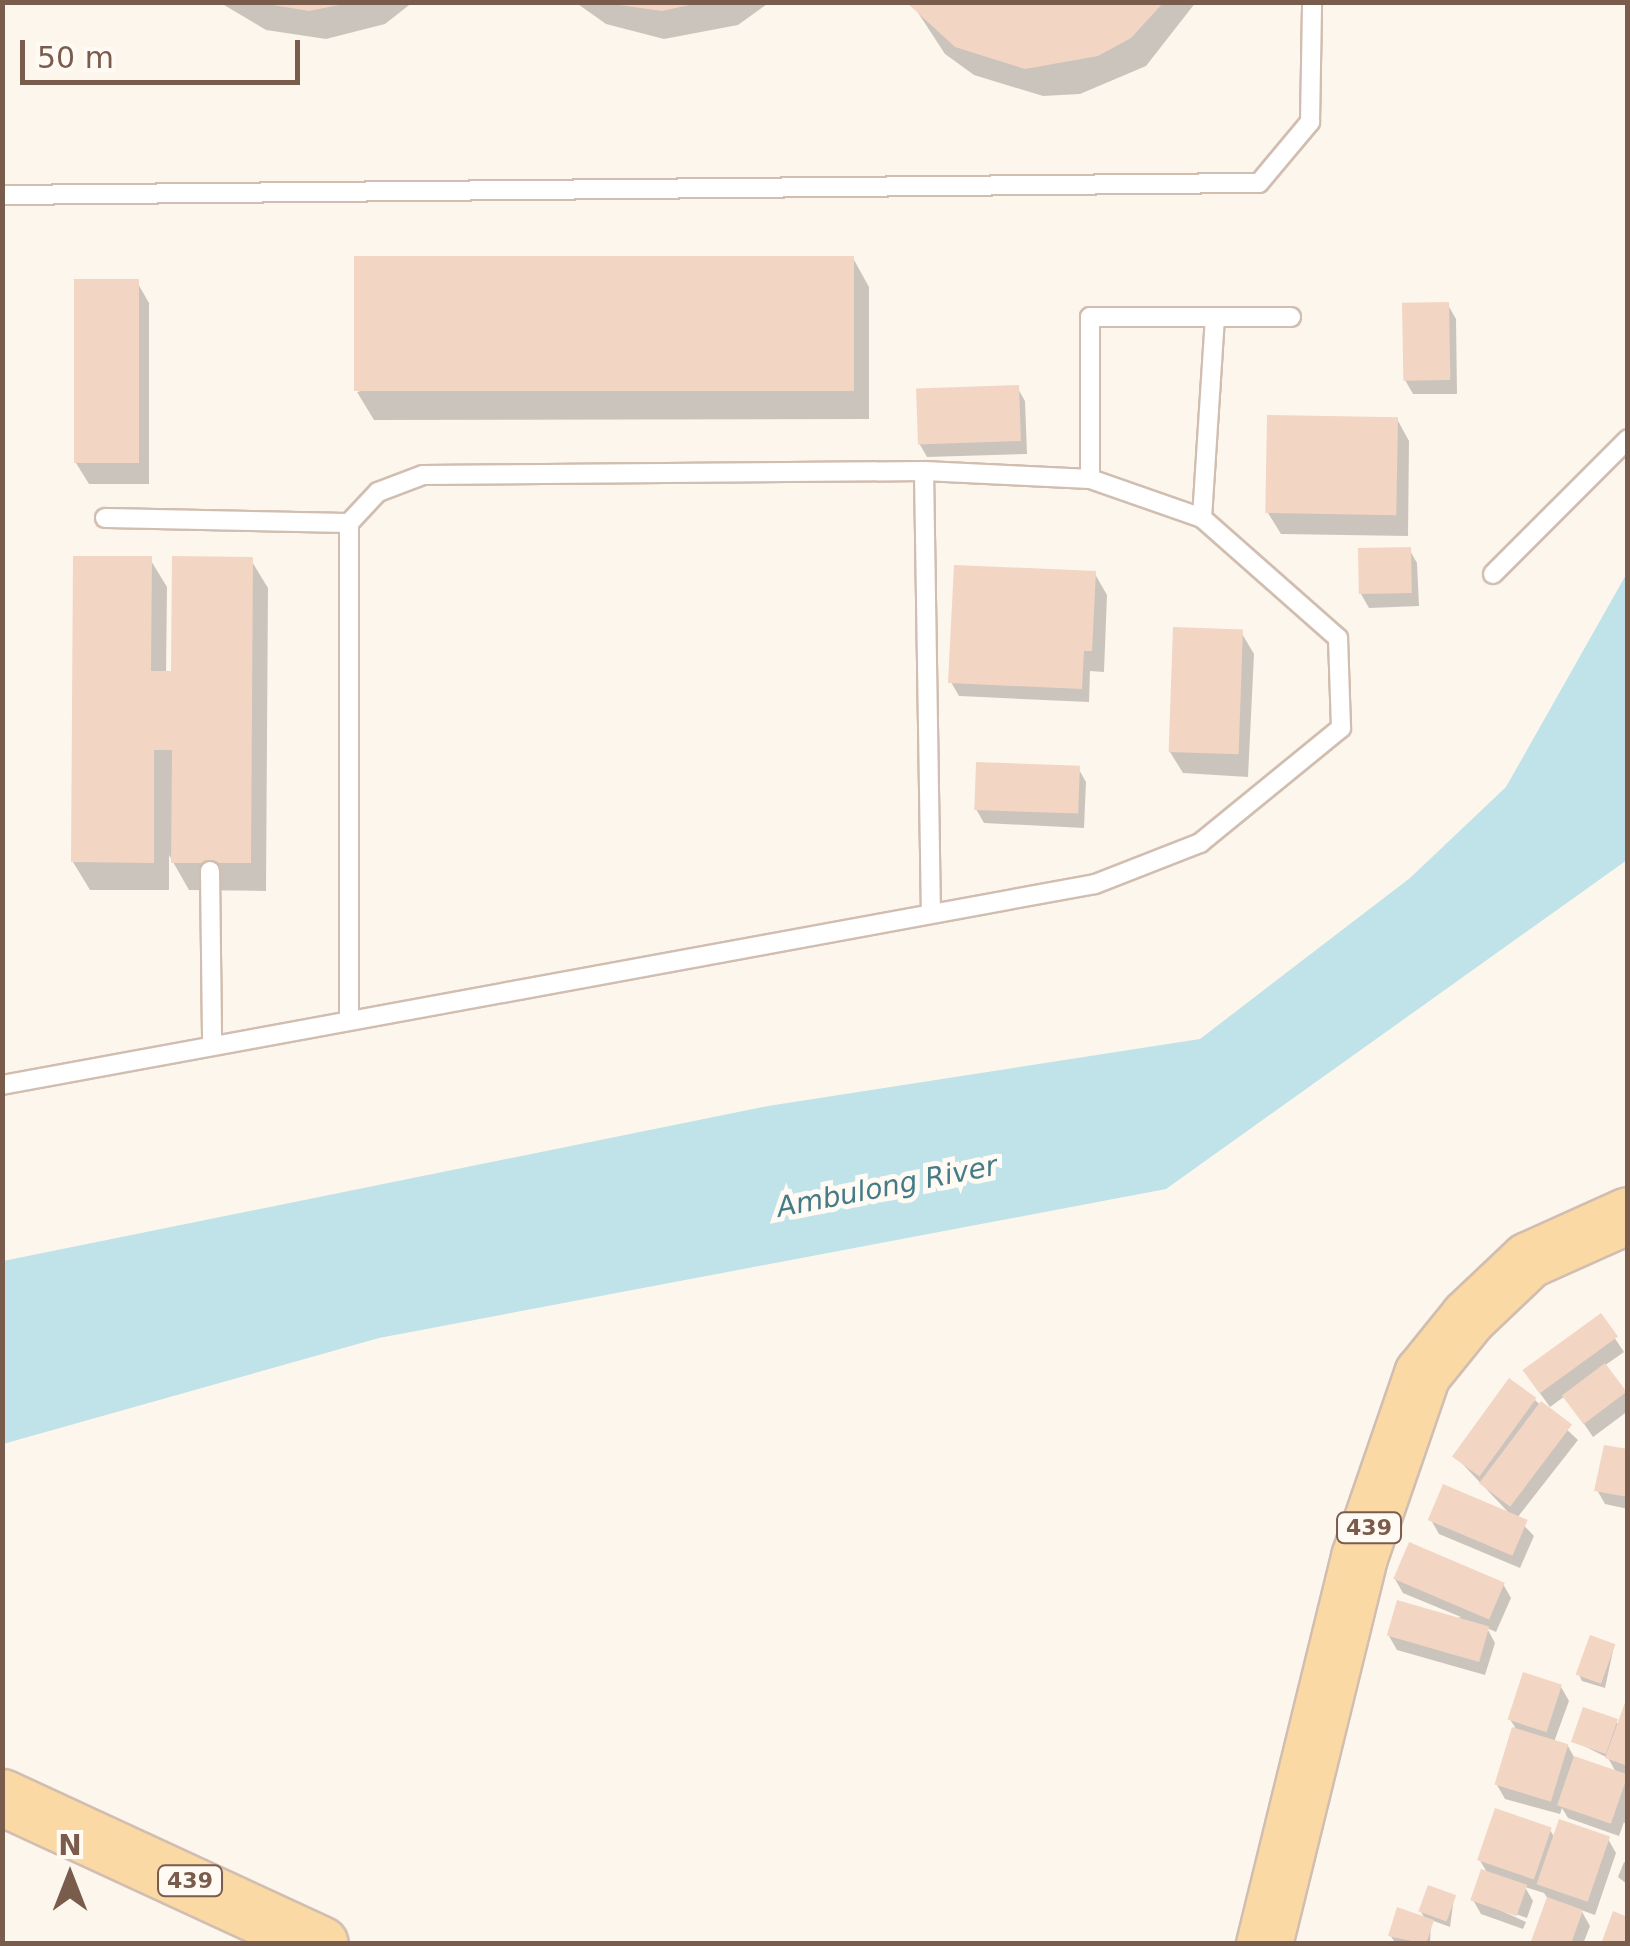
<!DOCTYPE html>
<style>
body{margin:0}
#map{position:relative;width:1630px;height:1946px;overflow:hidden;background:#fdf6ec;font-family:"DejaVu Sans",sans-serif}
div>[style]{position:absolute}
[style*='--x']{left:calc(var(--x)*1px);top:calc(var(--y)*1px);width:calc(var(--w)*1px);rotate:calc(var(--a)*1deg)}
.water>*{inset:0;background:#bfe3e8}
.shadow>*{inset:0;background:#0003}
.building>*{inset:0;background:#f3d5c3;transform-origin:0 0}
.roads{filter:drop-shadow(2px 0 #d1beb0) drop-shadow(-2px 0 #d1beb0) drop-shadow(0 2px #d1beb0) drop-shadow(0 -2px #d1beb0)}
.service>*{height:18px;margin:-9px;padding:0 9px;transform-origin:9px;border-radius:9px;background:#fff}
.primary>*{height:55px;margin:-27.5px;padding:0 27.5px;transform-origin:27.5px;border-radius:27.5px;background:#fbd9a5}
span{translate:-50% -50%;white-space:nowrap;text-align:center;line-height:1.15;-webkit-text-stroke:10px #fffaf3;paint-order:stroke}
.shield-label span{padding:2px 8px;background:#fffaf3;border:2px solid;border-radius:8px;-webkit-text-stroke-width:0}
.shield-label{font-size:22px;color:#7a5c4d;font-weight:700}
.water-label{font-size:28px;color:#437c86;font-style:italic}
.frame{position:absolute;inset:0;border:5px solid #7a5c4d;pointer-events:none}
.north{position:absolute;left:20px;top:1826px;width:100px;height:100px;-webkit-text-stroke:8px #fffaf3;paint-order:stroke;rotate:0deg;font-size:28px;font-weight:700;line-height:40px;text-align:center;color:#7a5c4d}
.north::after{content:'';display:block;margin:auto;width:35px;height:45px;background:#7a5c4d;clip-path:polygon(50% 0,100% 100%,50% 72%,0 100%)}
.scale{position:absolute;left:20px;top:40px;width:280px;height:45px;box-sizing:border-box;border:5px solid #7a5c4d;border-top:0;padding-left:12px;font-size:30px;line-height:35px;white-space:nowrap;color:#7a5c4d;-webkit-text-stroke:8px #fffaf3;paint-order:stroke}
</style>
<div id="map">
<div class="water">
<i style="clip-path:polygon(1627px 573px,1627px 860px,1166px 1189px,379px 1338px,3px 1444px,3px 1261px,768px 1106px,1200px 1039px,1410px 878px,1506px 787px)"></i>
</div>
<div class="shadow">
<i style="clip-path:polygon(219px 2px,413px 2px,385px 24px,326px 39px,266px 30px)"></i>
<i style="clip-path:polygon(575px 2px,770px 2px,738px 25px,664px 39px,606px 24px)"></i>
<i style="clip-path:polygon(911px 2px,1196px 2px,1146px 66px,1080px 94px,1043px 96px,974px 75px,945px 54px)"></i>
<i style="clip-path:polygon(853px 258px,869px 287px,869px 419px,374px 420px,357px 392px)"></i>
<i style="clip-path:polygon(137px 282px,149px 303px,149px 484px,89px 484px,76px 463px)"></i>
<i style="clip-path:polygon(1448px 305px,1456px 319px,1457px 394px,1413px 394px,1405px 380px)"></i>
<i style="clip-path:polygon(1017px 387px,1025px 401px,1027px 454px,927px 457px,919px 443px)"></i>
<i style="clip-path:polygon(1397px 419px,1409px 441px,1408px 536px,1281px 534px,1268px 513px)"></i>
<i style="clip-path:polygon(1409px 549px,1417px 563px,1419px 606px,1369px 608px,1361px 594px)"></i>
<i style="clip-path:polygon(150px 559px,167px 587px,166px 673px,173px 673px,251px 560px,268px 588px,266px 891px,189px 890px,169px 855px,169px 890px,90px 890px,73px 862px)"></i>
<i style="clip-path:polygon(1095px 574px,1107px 595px,1104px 672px,1090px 671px,1089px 702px,959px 696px,951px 682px)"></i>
<i style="clip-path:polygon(1241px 632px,1254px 654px,1248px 777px,1183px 773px,1170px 752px)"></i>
<i style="clip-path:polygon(1078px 768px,1086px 782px,1084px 828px,984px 823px,976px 809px)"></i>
<i style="clip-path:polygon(1600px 1316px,1624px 1352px,1604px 1366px,1628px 1397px,1628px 1411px,1593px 1437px,1565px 1396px,1550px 1407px,1534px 1385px)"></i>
<i style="clip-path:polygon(1535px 1400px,1578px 1440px,1517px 1518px,1534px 1536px,1520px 1568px,1439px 1534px,1431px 1520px,1508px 1512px,1455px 1456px)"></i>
<i style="clip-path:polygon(1628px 1452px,1628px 1509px,1605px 1504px,1597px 1490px)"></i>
<i style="clip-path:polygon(1395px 1579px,1503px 1584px,1511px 1598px,1496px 1632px,1487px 1628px,1495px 1643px,1485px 1675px,1397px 1650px,1389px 1636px,1461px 1617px,1403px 1593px)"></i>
<i style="clip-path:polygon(1614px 1646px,1605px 1688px,1582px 1681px,1579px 1675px)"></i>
<i style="clip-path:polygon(1561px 1687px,1569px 1701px,1554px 1742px,1568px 1746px,1575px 1759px,1617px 1774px,1608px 1758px,1574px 1741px,1616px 1721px,1619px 1726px,1628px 1703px,1628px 1829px,1624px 1822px,1619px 1836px,1568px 1818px,1562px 1808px,1560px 1814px,1505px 1799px,1497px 1785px,1515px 1727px,1509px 1718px)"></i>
<i style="clip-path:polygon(1550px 1830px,1555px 1838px,1608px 1839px,1616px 1853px,1595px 1915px,1581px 1910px,1590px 1926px,1583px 1944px,1533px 1944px,1548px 1899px,1544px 1893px,1525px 1887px,1533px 1901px,1527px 1918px,1480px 1901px,1526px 1922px,1523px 1929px,1481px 1914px,1473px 1900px,1488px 1874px,1479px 1859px)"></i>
<i style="clip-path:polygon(1624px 1862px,1628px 1863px,1628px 1885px,1618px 1877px)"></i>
<i style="clip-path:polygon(1454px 1897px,1450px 1927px,1431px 1920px,1430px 1944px,1394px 1941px,1390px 1935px,1426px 1920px,1421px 1912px)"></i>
</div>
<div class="building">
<i style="clip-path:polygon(255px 2px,348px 2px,349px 3px,309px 11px)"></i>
<i style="clip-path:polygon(703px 2px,662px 11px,605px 3px,605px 2px)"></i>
<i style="clip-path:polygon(906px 2px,1164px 2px,1131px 38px,1098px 56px,1025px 69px,955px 47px)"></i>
<i style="left:854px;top:256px;width:135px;height:500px;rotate:90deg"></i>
<i style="left:74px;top:279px;width:65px;height:184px"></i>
<i style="left:1449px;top:302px;width:78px;height:47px;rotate:89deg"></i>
<i style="left:1019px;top:385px;width:56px;height:103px;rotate:88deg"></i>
<i style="left:1267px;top:415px;width:131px;height:98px;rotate:1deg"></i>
<i style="left:1411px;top:547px;width:46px;height:53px;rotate:89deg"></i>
<i style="clip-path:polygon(73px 556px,152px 556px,151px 671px,171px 671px,172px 556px,253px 557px,251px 863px,171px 863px,172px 750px,154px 750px,154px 863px,71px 862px)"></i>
<i style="clip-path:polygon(954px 565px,1096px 571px,1092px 651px,1084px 651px,1082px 689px,948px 683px)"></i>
<i style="left:1173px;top:627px;width:70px;height:125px;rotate:2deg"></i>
<i style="left:976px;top:762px;width:104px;height:48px;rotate:2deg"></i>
<i style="left:1601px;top:1313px;width:29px;height:97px;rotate:54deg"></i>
<i style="left:1605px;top:1363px;width:36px;height:54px;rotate:53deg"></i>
<i style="left:1509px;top:1378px;width:34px;height:97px;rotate:36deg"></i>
<i style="left:1541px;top:1401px;width:39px;height:103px;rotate:37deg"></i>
<i style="clip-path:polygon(1604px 1445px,1628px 1449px,1628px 1497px,1594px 1491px)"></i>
<i style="left:1443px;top:1484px;width:92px;height:39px;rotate:23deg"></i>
<i style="left:1409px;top:1542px;width:104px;height:40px;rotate:23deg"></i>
<i style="left:1397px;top:1600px;width:96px;height:37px;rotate:16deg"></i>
<i style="left:1590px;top:1635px;width:27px;height:42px;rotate:20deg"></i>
<i style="left:1523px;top:1672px;width:41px;height:50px;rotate:18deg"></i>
<i style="clip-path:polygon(1627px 1697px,1628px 1698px,1628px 1766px,1605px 1758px)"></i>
<i style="left:1583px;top:1707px;width:37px;height:37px;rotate:19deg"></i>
<i style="left:1512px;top:1727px;width:59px;height:60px;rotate:17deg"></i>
<i style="left:1574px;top:1756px;width:57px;height:52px;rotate:19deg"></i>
<i style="left:1495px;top:1808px;width:60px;height:55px;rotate:19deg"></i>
<i style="left:1559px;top:1819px;width:54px;height:69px;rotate:19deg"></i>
<i style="left:1481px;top:1869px;width:49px;height:33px;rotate:19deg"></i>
<i style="left:1428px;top:1885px;width:30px;height:28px;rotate:20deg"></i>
<i style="clip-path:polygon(1547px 1897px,1583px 1910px,1571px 1944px,1530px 1944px)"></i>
<i style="clip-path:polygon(1397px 1907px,1434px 1920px,1426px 1944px,1388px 1936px)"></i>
<i style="clip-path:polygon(1613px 1911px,1628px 1917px,1628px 1944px,1601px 1944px)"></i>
</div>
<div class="roads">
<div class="service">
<i style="--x:2;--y:195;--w:1257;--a:-0.55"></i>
<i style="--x:1259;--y:183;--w:80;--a:-50.1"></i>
<i style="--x:1310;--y:122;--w:120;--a:-89"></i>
<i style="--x:924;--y:471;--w:442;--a:89.1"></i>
<i style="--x:1090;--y:479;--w:162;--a:-90"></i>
<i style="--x:1090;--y:317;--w:201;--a:0"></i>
<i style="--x:105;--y:518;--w:244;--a:1.2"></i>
<i style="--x:1202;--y:518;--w:201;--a:-86.3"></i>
<i style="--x:1493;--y:574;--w:191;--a:-45"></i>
<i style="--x:210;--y:871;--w:175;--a:89.3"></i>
<i style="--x:2;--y:1085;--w:1111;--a:-10.42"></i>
<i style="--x:1095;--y:884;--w:113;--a:-21.3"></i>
<i style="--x:1200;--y:843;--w:182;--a:-39.2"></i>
<i style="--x:1341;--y:728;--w:90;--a:-91.9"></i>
<i style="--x:1338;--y:638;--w:181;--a:-138.6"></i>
<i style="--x:1202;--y:518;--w:119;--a:-160.8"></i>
<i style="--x:1090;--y:479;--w:166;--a:-177.2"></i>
<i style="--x:924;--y:471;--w:501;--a:179.54"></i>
<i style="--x:423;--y:475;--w:48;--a:159.3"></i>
<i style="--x:378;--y:492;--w:42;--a:133.1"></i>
<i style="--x:349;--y:523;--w:496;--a:90"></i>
</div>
<div class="primary">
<i style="--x:2;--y:1797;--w:350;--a:24.8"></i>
<i style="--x:1264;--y:1944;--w:398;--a:-76.2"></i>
<i style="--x:1359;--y:1557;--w:194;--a:-71"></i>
<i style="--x:1422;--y:1374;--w:73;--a:-51.1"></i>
<i style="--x:1468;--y:1317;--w:83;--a:-43.5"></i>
<i style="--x:1528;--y:1260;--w:110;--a:-24.2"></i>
</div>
</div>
<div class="shield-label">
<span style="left:1369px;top:1528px">439</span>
<span style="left:190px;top:1881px">439</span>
</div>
<div class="water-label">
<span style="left:887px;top:1187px;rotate:-11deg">Ambulong River</span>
</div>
<div class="frame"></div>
<div class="north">N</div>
<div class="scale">50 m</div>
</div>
